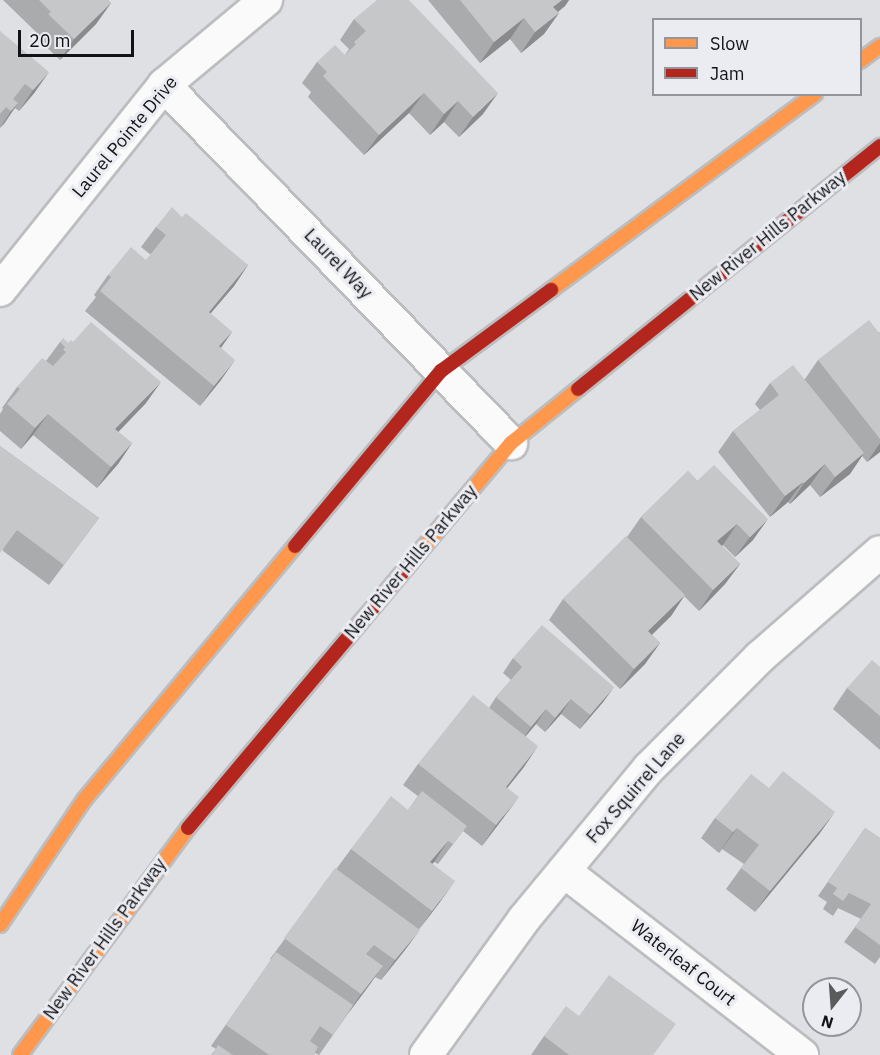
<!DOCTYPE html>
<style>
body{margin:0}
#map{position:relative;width:880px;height:1055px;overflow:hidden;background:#dfe0e4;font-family:"IBM Plex Sans",sans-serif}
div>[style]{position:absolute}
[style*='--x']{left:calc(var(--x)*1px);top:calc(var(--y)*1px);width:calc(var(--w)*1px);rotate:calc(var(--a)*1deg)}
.roads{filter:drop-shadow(2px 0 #bcbdbf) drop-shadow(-2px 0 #bcbdbf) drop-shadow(0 2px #bcbdbf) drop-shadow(0 -2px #bcbdbf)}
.street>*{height:32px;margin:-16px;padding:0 16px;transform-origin:16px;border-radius:16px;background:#fafafb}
.slow>*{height:14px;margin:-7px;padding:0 7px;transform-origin:7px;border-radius:7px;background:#ff974d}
.jam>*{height:14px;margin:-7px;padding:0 7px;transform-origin:7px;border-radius:7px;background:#b3261e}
.wall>*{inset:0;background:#aaabad}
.shaded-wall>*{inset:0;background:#8b8b8d}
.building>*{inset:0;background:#c6c7c9}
span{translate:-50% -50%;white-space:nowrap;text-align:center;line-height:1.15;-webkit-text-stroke:6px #ebecf2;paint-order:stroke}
.street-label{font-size:18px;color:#121315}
.legend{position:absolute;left:652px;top:18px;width:210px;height:78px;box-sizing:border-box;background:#ebecf2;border:2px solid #94959a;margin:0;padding:8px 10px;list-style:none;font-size:18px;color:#121315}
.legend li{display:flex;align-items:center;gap:12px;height:30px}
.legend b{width:30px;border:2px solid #94959a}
.north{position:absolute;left:802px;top:977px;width:60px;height:60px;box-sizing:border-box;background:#ebecf2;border:2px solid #94959a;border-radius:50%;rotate:197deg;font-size:16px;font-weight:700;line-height:24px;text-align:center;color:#121315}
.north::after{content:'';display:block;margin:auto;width:21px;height:27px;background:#5a5b5d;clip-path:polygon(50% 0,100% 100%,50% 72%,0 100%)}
.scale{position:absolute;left:18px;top:30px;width:116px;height:27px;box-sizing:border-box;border:3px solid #121315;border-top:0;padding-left:8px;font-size:18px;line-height:21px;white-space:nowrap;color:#121315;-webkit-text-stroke:4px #ebecf2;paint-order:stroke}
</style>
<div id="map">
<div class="roads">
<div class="street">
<i style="--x:164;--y:85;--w:499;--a:45.9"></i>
<i style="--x:0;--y:290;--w:263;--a:-51.3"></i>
<i style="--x:164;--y:85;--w:133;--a:-39.8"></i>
<i style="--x:564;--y:871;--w:301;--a:37.7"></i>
<i style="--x:426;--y:1055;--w:168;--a:-54.2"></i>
<i style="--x:524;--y:919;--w:196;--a:-50.4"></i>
<i style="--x:649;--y:768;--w:157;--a:-45"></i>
<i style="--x:760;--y:657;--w:159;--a:-41.2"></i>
</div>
<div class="slow">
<i style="--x:860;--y:61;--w:25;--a:-37"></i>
<i style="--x:551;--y:290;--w:329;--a:-36.6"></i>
<i style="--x:407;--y:567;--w:162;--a:-50"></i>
<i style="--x:511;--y:443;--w:86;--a:-38.9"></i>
<i style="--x:0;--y:925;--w:151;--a:-56.1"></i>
<i style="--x:84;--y:800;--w:330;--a:-50.3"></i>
<i style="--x:20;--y:1055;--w:282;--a:-53.5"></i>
</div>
<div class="jam">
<i style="--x:578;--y:389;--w:388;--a:-38.8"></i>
<i style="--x:295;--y:546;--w:228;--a:-50.2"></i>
<i style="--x:441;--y:371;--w:137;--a:-36.4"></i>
<i style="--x:188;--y:828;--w:341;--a:-50"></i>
</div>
</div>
<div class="wall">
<i style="clip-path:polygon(3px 0,108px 0,111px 3px,96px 24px,60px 60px,34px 35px,36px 32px)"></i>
<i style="clip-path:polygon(428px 0,569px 0,565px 6px,558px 12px,559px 13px,544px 34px,521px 53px,510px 39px,480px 63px)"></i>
<i style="clip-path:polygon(354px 19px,483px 114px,459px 137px,444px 122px,430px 135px,409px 113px,364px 155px,308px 97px,311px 92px,302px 83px,317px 62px,345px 55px,349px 49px,340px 40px)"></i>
<i style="clip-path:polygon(0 31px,35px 92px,19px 111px,15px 108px,0 128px)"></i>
<i style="clip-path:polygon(182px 217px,248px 265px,234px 286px,210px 313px,232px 332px,221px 348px,221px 380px,200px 406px,85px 311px,96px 297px,94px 295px,108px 275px,146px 260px,151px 255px,141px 247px,156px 227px)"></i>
<i style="clip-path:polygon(880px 332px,880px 452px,867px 462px,862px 456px,850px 474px,820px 497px,810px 485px,790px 504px,788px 502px,770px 517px,718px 452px,733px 431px,760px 410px,755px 404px,770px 383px,805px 379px,818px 360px)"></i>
<i style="clip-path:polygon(60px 342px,68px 343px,146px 403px,118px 432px,132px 443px,118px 464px,97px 488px,33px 435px,21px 449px,0 431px,0 414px,3px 409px,2px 408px,17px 387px,46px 361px)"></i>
<i style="clip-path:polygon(0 446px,99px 518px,49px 585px,3px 551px)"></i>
<i style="clip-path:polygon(688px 471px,753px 540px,735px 557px,723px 545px,722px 546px,740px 564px,725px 584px,699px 611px,684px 596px,671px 616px,652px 635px,660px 643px,645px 664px,620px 689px,549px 620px,563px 599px,627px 537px,641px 517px)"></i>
<i style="clip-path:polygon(513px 658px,604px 701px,580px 729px,561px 714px,545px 732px,536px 724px,525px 736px,524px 767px,507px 788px,504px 817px,482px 846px,463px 831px,438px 864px,434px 862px,432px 864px,440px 902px,419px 929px,405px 950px,381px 980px,375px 977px,347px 1015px,319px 1055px,315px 1053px,314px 1054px,315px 1055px,211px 1055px,216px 1049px,211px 1046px,271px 960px,270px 959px,351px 849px,408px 810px,418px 796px,403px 785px,418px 764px,489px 708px,496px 697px,511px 680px,503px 673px)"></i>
<i style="clip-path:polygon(880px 667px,880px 750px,833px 709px,847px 688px)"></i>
<i style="clip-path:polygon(769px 788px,820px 833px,755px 912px,726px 889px,744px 864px,722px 849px,719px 853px,701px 838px,715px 818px)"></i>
<i style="clip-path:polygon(865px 828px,880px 838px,880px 957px,875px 964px,844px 942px,861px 919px,838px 908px,833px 916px,823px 909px,827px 902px,818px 896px)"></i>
<i style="clip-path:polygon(579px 1016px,654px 1055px,531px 1055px,544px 1036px)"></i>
</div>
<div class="shaded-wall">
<i style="clip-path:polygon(562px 0,569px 0,565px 6px,539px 27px,553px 7px)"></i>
<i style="clip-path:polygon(111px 3px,96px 24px,60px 60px,74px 39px)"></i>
<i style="clip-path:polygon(559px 13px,544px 34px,521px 53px,535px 32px)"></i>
<i style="clip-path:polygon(524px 18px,510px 39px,480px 63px,494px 42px)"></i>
<i style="clip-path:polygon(49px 72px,35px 92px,19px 111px,33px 90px)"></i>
<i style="clip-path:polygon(424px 93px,409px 113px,364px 155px,379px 135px)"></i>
<i style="clip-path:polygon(498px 93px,483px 114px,459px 137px,473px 117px)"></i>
<i style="clip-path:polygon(458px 101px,444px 122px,430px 135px,444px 114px)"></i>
<i style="clip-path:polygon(18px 103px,4px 124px,0 128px,11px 111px)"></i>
<i style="clip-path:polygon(248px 265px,234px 286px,194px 333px,209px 312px)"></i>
<i style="clip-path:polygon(232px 332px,217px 353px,219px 346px)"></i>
<i style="clip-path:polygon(235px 360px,221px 380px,200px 406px,214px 386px)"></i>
<i style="clip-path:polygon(161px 382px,146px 403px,101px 450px,115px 429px)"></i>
<i style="clip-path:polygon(48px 414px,33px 435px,21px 449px,35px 428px)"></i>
<i style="clip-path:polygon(132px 443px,118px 464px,97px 488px,111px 467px)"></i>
<i style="clip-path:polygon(880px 443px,880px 452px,867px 462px)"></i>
<i style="clip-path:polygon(864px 453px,850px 474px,820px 497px,835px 477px)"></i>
<i style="clip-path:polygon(825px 464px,810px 485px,790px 504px,804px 483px)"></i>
<i style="clip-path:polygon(803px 482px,788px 502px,770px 517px,785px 496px)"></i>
<i style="clip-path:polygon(768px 519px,753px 540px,735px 557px,750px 537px)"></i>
<i style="clip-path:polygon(737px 524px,723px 545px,703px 562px,717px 541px)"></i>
<i style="clip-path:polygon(740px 564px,725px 584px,699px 611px,713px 590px)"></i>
<i style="clip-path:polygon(685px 595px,671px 616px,634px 652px,648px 631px)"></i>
<i style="clip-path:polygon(660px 643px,645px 664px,620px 689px,634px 669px)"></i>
<i style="clip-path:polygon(614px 687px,604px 701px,580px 729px,590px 715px)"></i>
<i style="clip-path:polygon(571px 699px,561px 714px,545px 732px,555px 718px)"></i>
<i style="clip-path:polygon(546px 709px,536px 724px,521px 742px,531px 727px)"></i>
<i style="clip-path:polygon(538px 746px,524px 767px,492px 807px,506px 787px)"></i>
<i style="clip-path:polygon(519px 797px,504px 817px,482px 846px,496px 825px)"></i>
<i style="clip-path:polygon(835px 812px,820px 833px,755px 912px,770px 891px)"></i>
<i style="clip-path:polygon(737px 828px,722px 849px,719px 853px,733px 832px)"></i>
<i style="clip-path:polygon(448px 841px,434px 862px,415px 883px,430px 862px)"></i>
<i style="clip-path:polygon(455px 881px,440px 902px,418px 931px,432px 911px)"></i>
<i style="clip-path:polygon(420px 930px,405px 950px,381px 980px,395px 960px)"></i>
<i style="clip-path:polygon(383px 966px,368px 987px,347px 1015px,361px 994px)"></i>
</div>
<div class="building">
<i style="clip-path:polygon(39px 0,108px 0,111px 3px,74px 39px,48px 14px,51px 12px)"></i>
<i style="clip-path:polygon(377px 0,409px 0,498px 93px,473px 117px,458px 101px,444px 114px,424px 93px,379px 135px,323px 76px,327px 72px,317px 62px,335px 45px,345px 55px,356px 44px,354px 42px,366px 31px,354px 19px)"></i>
<i style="clip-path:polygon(460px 0,562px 0,553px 7px,559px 13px,535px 32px,524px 18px,494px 42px)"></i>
<i style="clip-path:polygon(0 31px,49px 72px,33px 90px,25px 84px,13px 99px,18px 103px,11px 111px,6px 107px,0 114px)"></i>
<i style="clip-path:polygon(172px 207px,182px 217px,186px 213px,248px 265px,209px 312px,232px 332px,219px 346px,235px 360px,214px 386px,100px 291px,111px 277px,108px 275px,131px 247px,146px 260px,166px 235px,156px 227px)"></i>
<i style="clip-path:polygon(869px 320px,879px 333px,880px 332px,880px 439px,818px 360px)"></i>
<i style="clip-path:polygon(91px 322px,161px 382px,115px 429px,132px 443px,111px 467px,48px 414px,35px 428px,7px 404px,20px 389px,17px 387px,42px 358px,53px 366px,66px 352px,63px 350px,65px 347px,60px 342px,63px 338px,68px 343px,71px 340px,73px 342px)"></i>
<i style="clip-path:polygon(793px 365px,864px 453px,835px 477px,825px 464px,804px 483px,803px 482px,785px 496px,733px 431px,779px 395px,770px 383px)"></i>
<i style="clip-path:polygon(0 446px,99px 518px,64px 565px,17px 530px,0 553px)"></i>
<i style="clip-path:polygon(714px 465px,768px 519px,750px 537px,737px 524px,717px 541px,740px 564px,713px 590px,641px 517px,688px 471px,697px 481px)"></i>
<i style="clip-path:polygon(626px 536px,685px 595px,648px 631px,660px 643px,634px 669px,563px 599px)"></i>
<i style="clip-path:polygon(542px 625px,614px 687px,590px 715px,571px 699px,555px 718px,546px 709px,531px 727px,496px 697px,522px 667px,513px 658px)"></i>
<i style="clip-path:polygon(872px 660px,880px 667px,880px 716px,847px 688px)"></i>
<i style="clip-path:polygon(473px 695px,538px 746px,506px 787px,519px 797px,496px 825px,418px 764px)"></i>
<i style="clip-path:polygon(783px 771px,835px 812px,770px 891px,741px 868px,759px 845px,737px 828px,733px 832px,715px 818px,751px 774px,769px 788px)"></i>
<i style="clip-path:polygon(422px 791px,467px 826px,453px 844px,448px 841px,430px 862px,455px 881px,432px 911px,351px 849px,391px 796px,408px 810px)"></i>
<i style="clip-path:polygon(865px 828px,880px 838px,880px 945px,855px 927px,871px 904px,849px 893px,843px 901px,833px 894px,837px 888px,828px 882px)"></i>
<i style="clip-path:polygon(335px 868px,420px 930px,395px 960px,374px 945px,366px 954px,383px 966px,361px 994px,284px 938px)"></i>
<i style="clip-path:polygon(276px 952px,353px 1005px,333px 1035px,320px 1026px,310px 1041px,318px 1047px,314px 1054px,315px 1055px,269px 1055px,226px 1025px)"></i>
<i style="clip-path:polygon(609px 975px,676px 1024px,653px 1055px,569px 1055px,544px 1036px,566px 1006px,579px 1016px)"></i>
<i style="clip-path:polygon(218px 1045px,233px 1055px,212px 1055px)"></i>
</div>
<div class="street-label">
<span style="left:125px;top:137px;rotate:-50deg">Laurel Pointe Drive</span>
<span style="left:768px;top:236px;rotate:-39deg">New River Hills Parkway</span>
<span style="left:338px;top:264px;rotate:46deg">Laurel Way</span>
<span style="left:411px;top:562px;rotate:-50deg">New River Hills Parkway</span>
<span style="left:636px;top:788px;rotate:-49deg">Fox Squirrel Lane</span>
<span style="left:105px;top:939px;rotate:-54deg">New River Hills Parkway</span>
<span style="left:683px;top:963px;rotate:38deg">Waterleaf Court</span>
</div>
<ul class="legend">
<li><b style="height:8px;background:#ff974d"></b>Slow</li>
<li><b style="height:8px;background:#b3261e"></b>Jam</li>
</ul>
<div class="north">N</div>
<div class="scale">20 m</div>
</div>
